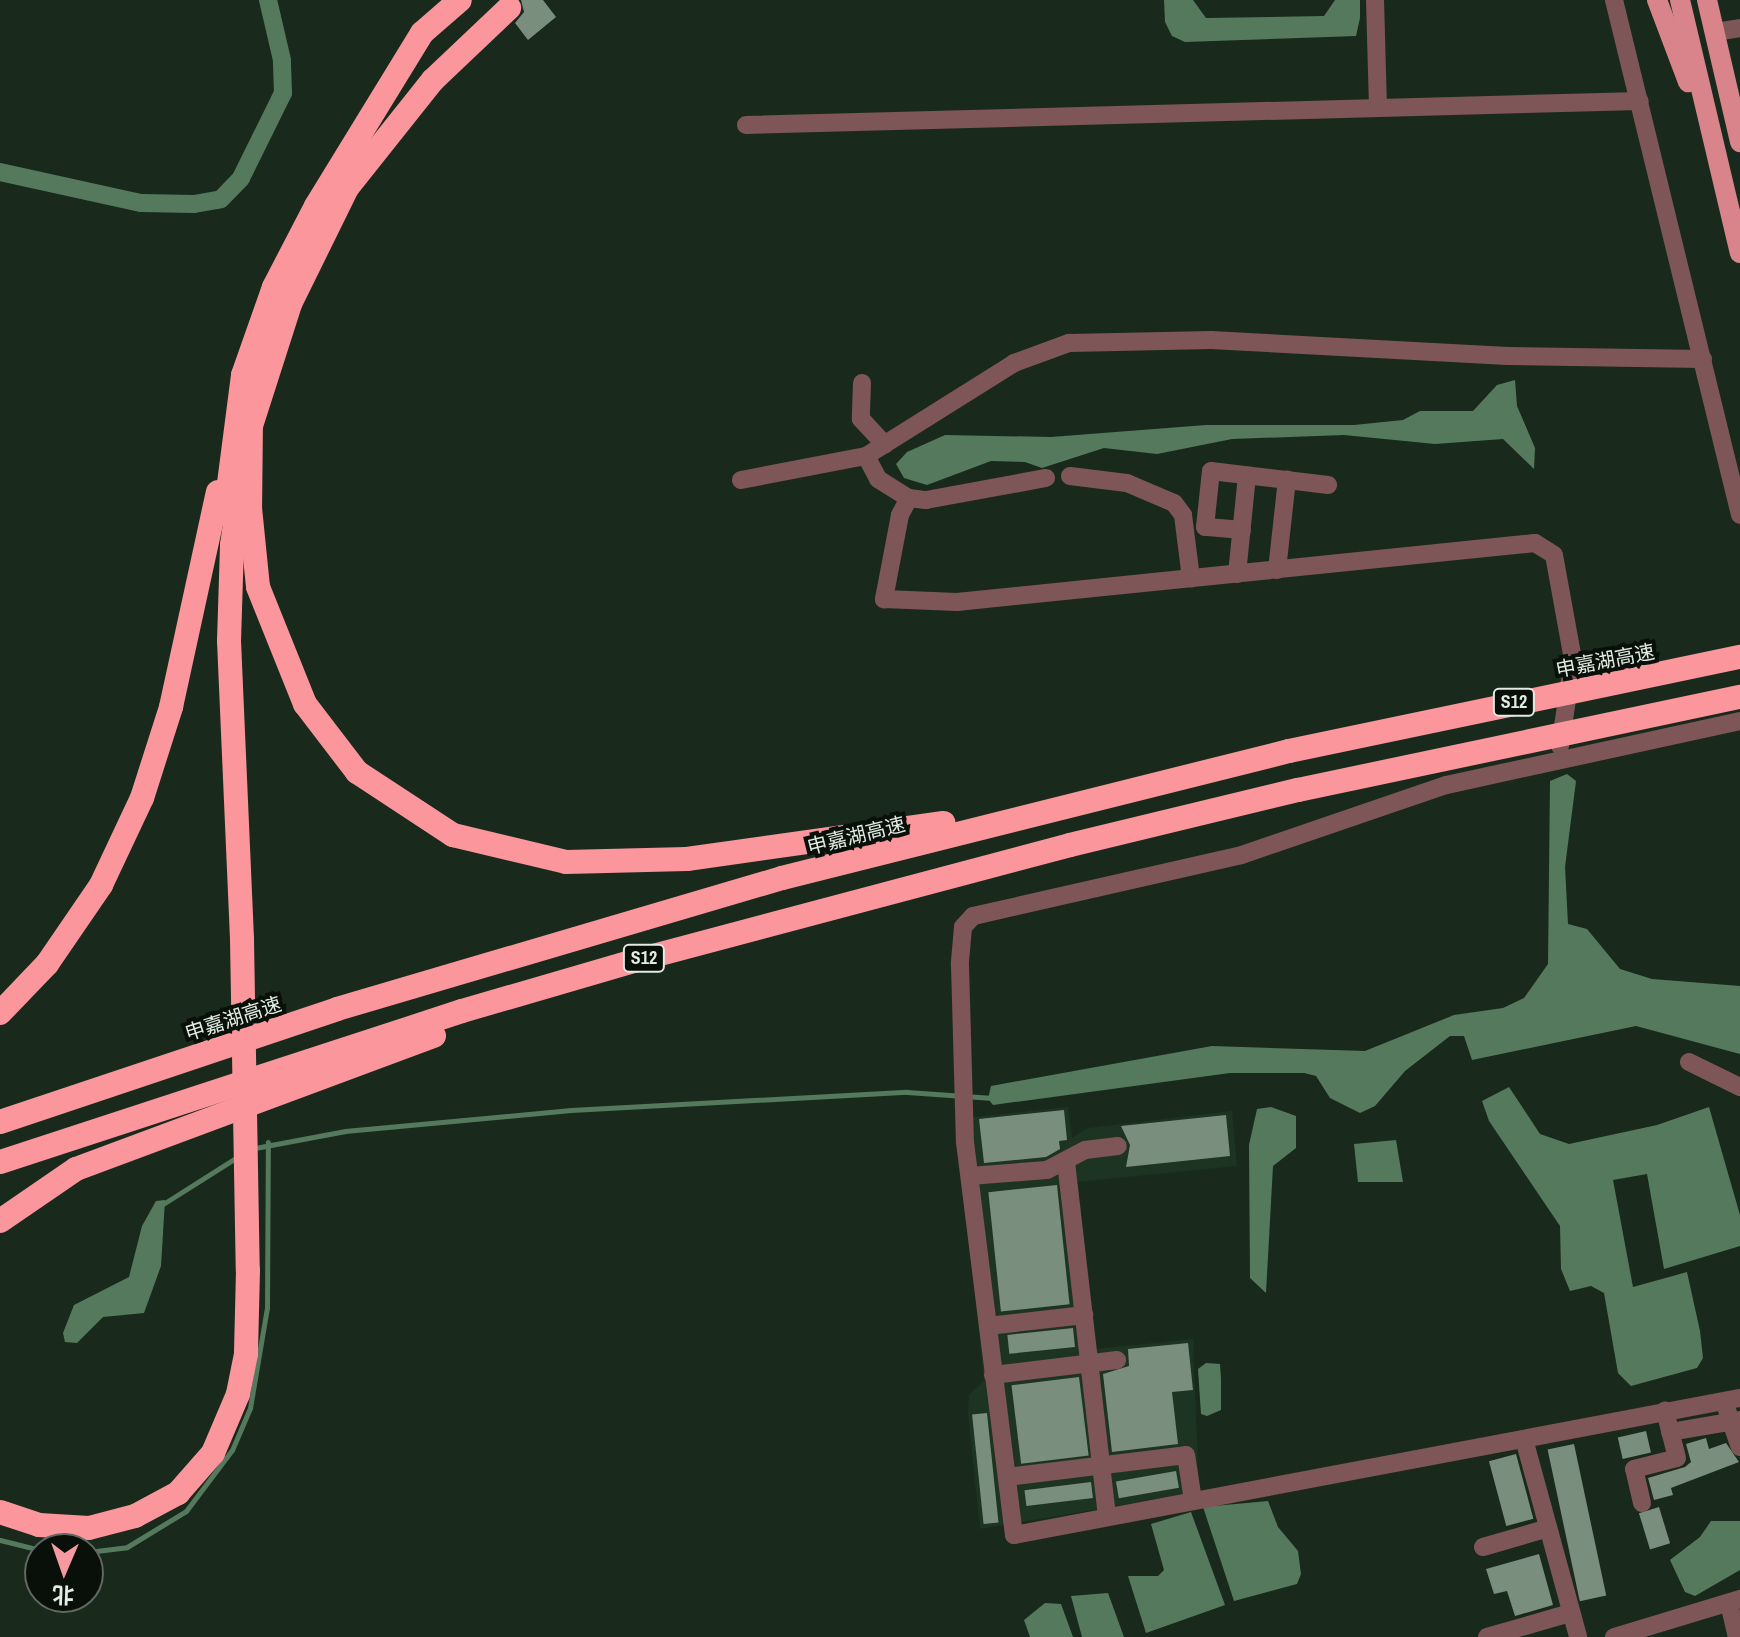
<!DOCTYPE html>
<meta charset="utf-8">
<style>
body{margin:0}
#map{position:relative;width:1740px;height:1637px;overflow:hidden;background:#192a1c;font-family:"Archivo Narrow","Noto Sans SC",sans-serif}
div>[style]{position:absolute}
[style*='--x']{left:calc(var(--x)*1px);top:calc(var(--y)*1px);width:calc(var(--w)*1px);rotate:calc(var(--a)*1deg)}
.built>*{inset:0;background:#1d3422}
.water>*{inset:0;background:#55795c}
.stream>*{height:5px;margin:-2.5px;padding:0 2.5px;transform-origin:2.5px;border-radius:2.5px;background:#55795c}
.canal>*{height:18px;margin:-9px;padding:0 9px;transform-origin:9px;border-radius:9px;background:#55795c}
.building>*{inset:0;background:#7a8e7d;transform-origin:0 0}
.minor>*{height:18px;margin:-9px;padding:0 9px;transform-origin:9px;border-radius:9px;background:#7e5658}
.major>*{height:20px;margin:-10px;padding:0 10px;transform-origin:10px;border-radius:10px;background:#d8848a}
.highway>*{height:24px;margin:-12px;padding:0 12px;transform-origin:12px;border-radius:12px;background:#fb969d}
.highway-bridge>*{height:24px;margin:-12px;padding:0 12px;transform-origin:12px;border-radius:12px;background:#fb969d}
span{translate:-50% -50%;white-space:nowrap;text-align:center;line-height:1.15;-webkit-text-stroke:8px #09100a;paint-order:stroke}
.shield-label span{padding:2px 6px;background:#09100a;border:2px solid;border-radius:6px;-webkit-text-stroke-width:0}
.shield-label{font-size:18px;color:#e1ece3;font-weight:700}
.street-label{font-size:20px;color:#e1ece3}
.north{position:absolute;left:24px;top:1533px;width:80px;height:80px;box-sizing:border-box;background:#09100a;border:2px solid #5f6861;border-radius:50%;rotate:182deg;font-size:22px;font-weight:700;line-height:32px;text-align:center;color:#e1ece3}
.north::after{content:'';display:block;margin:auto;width:28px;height:36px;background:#f49aa0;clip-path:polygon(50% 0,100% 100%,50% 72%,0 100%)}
</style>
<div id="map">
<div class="built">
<i style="clip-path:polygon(1068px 1107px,1072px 1138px,1088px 1128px,1232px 1111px,1237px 1166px,1077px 1182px,1096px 1349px,1193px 1339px,1199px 1492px,980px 1529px,968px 1413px,969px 1395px,984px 1381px,956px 1119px)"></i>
</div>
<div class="water">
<i style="clip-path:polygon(1164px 0,1193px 0,1206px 18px,1324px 16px,1335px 0,1360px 0,1360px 18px,1356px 36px,1185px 42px,1172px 36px,1165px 22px)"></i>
<i style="clip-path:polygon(1515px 380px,1517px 406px,1535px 448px,1534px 469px,1503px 439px,1435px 444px,1344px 435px,1232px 439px,1157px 454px,1104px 448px,1042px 468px,1025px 462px,991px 461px,927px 485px,904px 478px,896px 464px,907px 452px,945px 435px,1051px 437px,1206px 425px,1354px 425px,1403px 420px,1420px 411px,1473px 411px,1497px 385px)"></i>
<i style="clip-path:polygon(1567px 774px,1576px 781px,1565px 867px,1568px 924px,1587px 929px,1620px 969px,1652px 979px,1740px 986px,1740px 1054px,1636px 1026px,1472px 1060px,1464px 1036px,1450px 1036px,1405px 1071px,1375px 1106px,1360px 1113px,1330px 1098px,1316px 1076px,1304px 1073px,1230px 1073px,993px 1105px,988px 1099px,991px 1086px,1212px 1046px,1365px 1051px,1454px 1015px,1503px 1008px,1524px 998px,1548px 964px,1550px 781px)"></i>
<i style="clip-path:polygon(1509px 1087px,1540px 1134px,1569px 1144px,1657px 1125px,1709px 1107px,1740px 1215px,1740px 1246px,1664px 1269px,1647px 1174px,1613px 1180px,1633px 1287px,1687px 1272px,1700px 1331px,1703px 1358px,1697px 1368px,1631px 1386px,1618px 1373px,1604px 1293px,1591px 1286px,1570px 1291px,1561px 1269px,1560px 1226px,1489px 1121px,1482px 1101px)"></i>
<i style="clip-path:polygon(1271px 1107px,1296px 1116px,1296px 1148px,1273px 1166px,1266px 1293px,1250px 1278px,1249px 1145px,1257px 1109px)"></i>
<i style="clip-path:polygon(1396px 1140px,1403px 1182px,1358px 1182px,1354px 1144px)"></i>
<i style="clip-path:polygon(165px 1200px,161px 1266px,144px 1313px,103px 1317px,77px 1343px,65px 1342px,63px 1333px,74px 1305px,129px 1277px,142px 1226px,156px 1201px)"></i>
<i style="clip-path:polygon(1206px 1363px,1220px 1364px,1221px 1379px,1221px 1410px,1207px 1416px,1201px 1414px,1198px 1369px)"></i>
<i style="clip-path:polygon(1268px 1501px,1278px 1527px,1298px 1551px,1301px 1574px,1297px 1584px,1234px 1601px,1203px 1507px)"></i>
<i style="clip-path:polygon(1191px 1512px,1225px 1605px,1146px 1633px,1128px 1576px,1158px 1576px,1164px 1570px,1151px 1524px)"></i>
<i style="clip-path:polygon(1711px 1521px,1740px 1521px,1740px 1570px,1695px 1596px,1685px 1592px,1670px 1560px,1700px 1537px)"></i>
<i style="clip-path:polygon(1108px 1593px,1124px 1637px,1082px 1637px,1071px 1596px)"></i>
<i style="clip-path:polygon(1045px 1603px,1061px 1604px,1073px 1637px,1030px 1637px,1024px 1620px)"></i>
</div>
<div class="stream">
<i style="--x:255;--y:1148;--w:92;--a:-10.7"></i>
<i style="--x:345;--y:1131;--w:227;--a:-5.3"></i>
<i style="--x:571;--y:1110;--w:336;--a:-3.1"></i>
<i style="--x:907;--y:1092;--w:86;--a:4"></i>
<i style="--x:163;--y:1204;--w:90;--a:-32.3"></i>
<i style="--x:0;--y:1540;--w:41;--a:14"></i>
<i style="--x:88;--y:1552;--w:39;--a:-7"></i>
<i style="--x:127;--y:1547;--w:69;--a:-31.4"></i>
<i style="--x:186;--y:1511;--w:76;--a:-53"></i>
<i style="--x:232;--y:1450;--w:46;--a:-66.8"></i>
<i style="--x:250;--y:1408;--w:101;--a:-80.4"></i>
<i style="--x:267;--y:1308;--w:166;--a:-89.7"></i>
</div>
<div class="canal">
<i style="--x:0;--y:172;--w:144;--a:12.4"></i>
<i style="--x:141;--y:203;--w:53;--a:1.1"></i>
<i style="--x:194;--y:204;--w:27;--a:-10"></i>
<i style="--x:221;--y:199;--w:29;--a:-46"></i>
<i style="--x:241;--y:178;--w:95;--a:-63.7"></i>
<i style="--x:283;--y:93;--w:33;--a:-92"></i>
<i style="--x:282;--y:60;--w:62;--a:-103.1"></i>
</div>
<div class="building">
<i style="clip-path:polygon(521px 0,543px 0,556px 17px,528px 40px,515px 23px,524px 12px)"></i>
<i style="clip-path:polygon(1064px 1110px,1067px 1140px,1059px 1141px,1060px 1149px,1046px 1157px,984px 1163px,979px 1119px)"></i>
<i style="clip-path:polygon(1226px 1115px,1230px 1156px,1126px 1167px,1130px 1145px,1121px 1126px)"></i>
<i style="left:1057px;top:1185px;width:120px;height:69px;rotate:84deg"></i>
<i style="left:1073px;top:1328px;width:19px;height:66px;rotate:84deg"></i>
<i style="clip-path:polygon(1188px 1343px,1193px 1390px,1172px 1392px,1178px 1444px,1112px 1452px,1103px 1374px,1129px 1366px,1128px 1349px)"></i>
<i style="left:1079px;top:1377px;width:79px;height:68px;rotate:83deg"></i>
<i style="left:987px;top:1413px;width:110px;height:15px;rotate:84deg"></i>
<i style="left:1646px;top:1431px;width:22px;height:29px;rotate:77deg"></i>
<i style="clip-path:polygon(1706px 1438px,1709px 1449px,1726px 1443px,1739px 1462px,1671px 1488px,1673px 1495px,1654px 1500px,1648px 1478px,1685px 1467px,1691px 1462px,1686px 1444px)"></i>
<i style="left:1574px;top:1444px;width:155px;height:27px;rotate:78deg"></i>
<i style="left:1516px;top:1454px;width:67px;height:28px;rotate:75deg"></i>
<i style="left:1176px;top:1471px;width:17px;height:61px;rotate:80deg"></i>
<i style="left:1091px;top:1482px;width:16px;height:67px;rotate:83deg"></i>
<i style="left:1659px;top:1507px;width:38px;height:21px;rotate:73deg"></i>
<i style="clip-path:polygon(1539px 1554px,1553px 1605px,1515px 1616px,1507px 1591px,1494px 1594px,1486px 1569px)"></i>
</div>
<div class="minor">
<i style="--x:1375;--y:0;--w:108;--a:88.4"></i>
<i style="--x:1614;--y:0;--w:530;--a:76.25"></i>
<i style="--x:1715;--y:32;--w:25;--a:-9"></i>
<i style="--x:746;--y:125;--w:894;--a:-1.54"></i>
<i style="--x:862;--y:383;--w:36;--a:92"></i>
<i style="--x:861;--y:419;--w:35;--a:47"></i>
<i style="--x:866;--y:456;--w:26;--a:62"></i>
<i style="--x:878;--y:479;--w:36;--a:32"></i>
<i style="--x:909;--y:498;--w:17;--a:7"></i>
<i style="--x:926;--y:500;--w:122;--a:-10.4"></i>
<i style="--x:1070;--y:476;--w:57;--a:7"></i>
<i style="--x:1127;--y:483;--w:51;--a:23.1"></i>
<i style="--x:1174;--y:503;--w:15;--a:53"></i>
<i style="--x:1183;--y:515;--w:64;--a:82.8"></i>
<i style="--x:741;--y:480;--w:127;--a:-10.9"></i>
<i style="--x:866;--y:456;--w:175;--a:-32.1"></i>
<i style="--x:1014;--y:363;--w:59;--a:-20"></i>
<i style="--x:1069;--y:343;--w:142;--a:-1.2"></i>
<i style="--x:1211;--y:340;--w:297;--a:3.1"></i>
<i style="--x:1508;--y:356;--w:195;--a:0.9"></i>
<i style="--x:909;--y:498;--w:19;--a:118"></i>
<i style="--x:900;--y:515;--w:86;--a:100.8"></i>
<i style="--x:884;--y:599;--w:73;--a:2.4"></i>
<i style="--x:957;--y:602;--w:581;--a:-5.83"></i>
<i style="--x:1535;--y:543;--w:22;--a:32"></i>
<i style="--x:1554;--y:555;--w:107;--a:79.7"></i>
<i style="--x:1573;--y:660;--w:87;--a:98.6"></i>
<i style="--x:1242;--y:530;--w:37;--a:-175"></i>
<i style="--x:1205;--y:527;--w:56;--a:-83.9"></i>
<i style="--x:1211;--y:471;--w:118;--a:6.8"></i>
<i style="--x:1277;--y:570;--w:91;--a:-83.7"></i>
<i style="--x:1237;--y:574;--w:99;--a:-84.2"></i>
<i style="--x:1740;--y:721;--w:301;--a:167.7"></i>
<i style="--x:1446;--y:785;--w:216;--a:161.1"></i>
<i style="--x:1242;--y:855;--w:276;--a:167.2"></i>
<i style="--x:973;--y:916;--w:15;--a:132"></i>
<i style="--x:963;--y:927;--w:38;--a:95"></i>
<i style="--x:960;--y:965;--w:177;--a:88.4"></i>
<i style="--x:965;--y:1142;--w:396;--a:82.9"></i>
<i style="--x:1014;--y:1535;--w:739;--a:-10.69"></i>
<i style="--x:1689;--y:1062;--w:57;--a:26.1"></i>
<i style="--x:1066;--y:1162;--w:357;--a:83.4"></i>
<i style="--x:970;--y:1176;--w:77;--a:-4.5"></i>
<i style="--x:1047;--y:1170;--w:43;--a:-27.8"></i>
<i style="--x:1085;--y:1150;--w:33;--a:-7"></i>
<i style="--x:988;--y:1326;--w:97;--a:-6.5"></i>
<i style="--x:993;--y:1375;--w:125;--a:-6.9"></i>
<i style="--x:1727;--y:1410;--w:39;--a:71"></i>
<i style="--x:1670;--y:1432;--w:71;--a:-9.7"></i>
<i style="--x:1524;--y:1439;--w:205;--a:74.7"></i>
<i style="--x:1007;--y:1477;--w:180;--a:-7"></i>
<i style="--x:1186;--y:1455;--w:46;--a:81.2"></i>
<i style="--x:1642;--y:1503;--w:35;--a:-103"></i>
<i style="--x:1634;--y:1469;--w:44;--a:-14.3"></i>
<i style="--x:1677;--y:1458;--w:49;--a:-104.3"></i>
<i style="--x:1483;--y:1547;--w:65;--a:-16.2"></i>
<i style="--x:1729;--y:1603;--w:35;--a:77"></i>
<i style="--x:1487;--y:1637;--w:86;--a:-16.1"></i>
<i style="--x:1614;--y:1637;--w:132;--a:-16.8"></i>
</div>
<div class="major">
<i style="--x:1657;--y:0;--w:88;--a:69.3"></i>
<i style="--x:1680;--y:0;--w:260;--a:76.7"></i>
<i style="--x:1707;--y:0;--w:146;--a:76.9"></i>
</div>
<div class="highway">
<i style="--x:251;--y:419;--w:89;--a:90.6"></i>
<i style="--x:250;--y:508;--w:79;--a:84.2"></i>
<i style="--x:258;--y:587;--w:126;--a:68.1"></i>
<i style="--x:305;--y:704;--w:86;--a:52.6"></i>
<i style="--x:357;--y:772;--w:115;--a:33.3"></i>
<i style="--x:453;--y:835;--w:116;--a:13.4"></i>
<i style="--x:566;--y:862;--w:121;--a:-1.4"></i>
<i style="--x:687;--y:859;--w:259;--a:-8"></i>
<i style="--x:249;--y:432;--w:134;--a:-72.2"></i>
<i style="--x:290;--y:304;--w:129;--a:-63.8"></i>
<i style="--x:347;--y:188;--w:138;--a:-51.5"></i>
<i style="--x:433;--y:80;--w:105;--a:-43.5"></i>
<i style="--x:225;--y:514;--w:140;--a:-82.6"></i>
<i style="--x:243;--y:375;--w:93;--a:-70.6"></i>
<i style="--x:274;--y:287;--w:91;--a:-62.6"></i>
<i style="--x:316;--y:206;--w:203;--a:-58.5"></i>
<i style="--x:422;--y:33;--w:50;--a:-41"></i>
<i style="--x:229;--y:641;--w:96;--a:-88.2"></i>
<i style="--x:232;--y:545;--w:49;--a:-81.9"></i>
<i style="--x:0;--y:1013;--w:68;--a:-46.2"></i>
<i style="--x:47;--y:964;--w:96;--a:-55.6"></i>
<i style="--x:101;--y:885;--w:96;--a:-64.8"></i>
<i style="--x:142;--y:798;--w:96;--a:-72.3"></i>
<i style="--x:171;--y:707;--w:220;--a:-77.7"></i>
<i style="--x:0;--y:1122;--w:355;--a:-18.5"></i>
<i style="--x:337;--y:1009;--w:464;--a:-16.4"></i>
<i style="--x:782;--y:878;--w:523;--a:-14.06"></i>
<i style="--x:0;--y:1162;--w:486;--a:-18.1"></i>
<i style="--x:462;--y:1011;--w:179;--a:-16.2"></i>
<i style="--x:634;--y:961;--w:451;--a:-14.9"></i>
<i style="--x:1070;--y:845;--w:235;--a:-13.6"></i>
<i style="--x:0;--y:1221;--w:92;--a:-34.4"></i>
<i style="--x:76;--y:1169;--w:382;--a:-20.4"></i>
<i style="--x:0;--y:1512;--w:41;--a:18.4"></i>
<i style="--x:39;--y:1525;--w:50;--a:3.4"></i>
<i style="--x:89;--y:1528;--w:48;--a:-14.6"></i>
<i style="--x:135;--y:1516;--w:49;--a:-28.1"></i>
<i style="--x:178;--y:1493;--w:53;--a:-48.8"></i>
<i style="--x:213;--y:1453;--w:64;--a:-67"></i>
</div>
<div class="highway-bridge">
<i style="--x:229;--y:641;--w:299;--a:87.5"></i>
<i style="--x:242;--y:940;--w:330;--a:89"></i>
<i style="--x:248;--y:1270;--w:84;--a:91.4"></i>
<i style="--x:246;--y:1354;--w:41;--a:101.3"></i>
<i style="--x:1289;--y:751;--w:461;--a:-11.8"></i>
<i style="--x:1298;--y:790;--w:452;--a:-11.9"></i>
</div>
<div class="shield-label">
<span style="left:1514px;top:702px">S12</span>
<span style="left:644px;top:958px">S12</span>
</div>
<div class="street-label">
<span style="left:1605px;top:660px;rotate:-11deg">申嘉湖高速</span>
<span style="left:856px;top:835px;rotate:-14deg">申嘉湖高速</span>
<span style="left:233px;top:1018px;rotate:-18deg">申嘉湖高速</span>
</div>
<div class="north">北</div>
</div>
